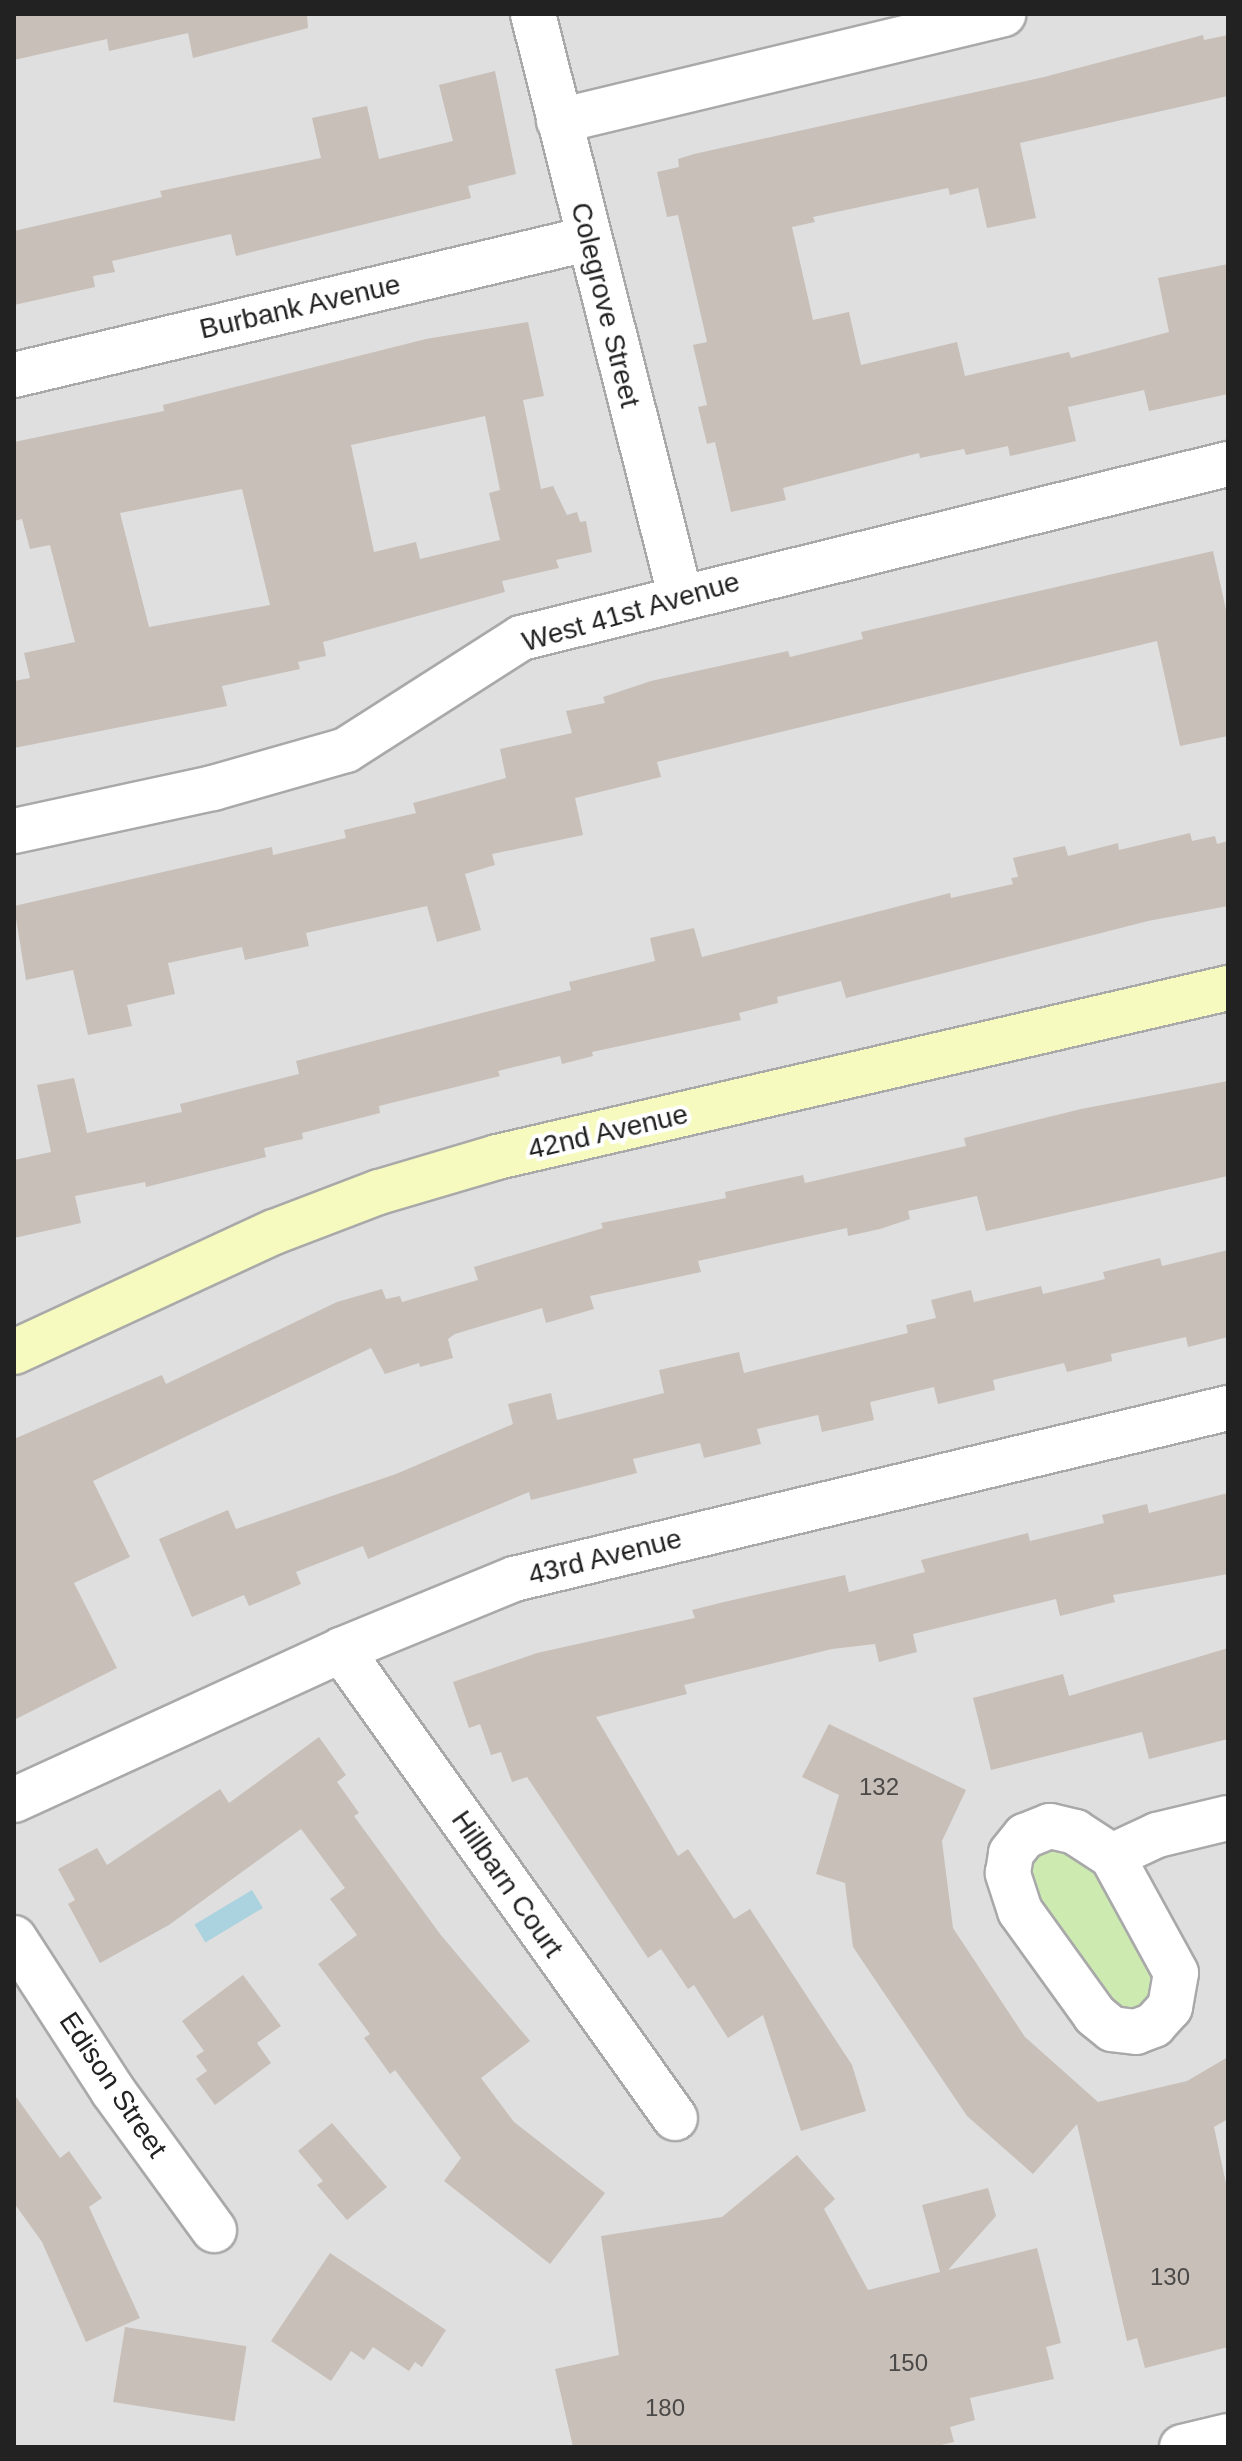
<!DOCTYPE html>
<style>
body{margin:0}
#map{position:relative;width:1242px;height:2461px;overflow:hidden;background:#f2efe9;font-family:Arial,sans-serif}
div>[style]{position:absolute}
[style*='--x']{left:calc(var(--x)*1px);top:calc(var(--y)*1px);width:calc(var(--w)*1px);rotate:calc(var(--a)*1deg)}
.residential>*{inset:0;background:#e0dfdf;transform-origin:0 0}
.grass>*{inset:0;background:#cdebb0}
.water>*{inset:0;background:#aad3df;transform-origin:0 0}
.building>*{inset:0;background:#c7bfb8;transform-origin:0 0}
.roads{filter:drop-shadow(2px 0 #a9a9a9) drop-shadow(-2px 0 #a9a9a9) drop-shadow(0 2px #a9a9a9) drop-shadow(0 -2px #a9a9a9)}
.street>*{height:44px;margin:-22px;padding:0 22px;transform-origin:22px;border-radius:22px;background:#fff}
.secondary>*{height:44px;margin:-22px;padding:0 22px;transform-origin:22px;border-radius:22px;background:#f7fabf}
span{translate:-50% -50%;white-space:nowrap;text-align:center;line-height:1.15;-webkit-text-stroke:8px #fff;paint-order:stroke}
.number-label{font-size:24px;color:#4b4948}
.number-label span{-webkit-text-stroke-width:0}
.street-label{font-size:28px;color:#222}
.frame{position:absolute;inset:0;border:16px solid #222;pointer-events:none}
</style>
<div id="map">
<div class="residential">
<i style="left:14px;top:14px;width:1214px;height:2433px"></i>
</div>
<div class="grass">
<i style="clip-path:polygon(1043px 1845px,1082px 1854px,1155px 1969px,1156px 1990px,1144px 2006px,1114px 2009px,1029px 1889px,1029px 1859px)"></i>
</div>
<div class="water">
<i style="left:252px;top:1890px;width:21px;height:67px;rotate:59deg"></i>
</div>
<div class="building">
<i style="clip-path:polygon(14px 14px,307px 14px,308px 28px,193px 58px,188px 33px,109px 51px,107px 39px,14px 60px)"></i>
<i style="clip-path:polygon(1203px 35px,1204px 40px,1228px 35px,1228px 96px,1020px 143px,1036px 218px,987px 228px,978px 188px,950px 195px,948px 188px,813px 217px,815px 222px,792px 227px,813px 320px,849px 312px,861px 365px,957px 342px,965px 376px,1069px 352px,1071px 358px,1169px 332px,1158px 278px,1228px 264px,1228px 394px,1149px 411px,1144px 390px,1068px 407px,1076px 441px,1010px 456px,1008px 446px,966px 455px,964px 449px,920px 458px,919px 453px,783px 488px,786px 500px,731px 512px,715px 442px,707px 444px,698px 407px,707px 405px,693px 345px,707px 342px,678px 215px,667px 217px,657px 172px,679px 167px,678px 159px,694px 154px,1044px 77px)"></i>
<i style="clip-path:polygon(495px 71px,516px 174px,468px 186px,471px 198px,236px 256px,231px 234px,112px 261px,115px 272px,93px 276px,95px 287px,14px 305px,14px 231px,162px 197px,160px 191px,321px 158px,312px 118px,367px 106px,379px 159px,453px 141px,439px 85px)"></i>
<i style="clip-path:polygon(evenodd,528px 322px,544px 396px,523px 400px,541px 489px,553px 486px,567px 515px,577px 512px,580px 522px,586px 521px,592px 552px,556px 560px,559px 568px,502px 581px,505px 592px,323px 642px,326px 656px,298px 662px,300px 669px,222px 686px,227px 706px,14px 748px,14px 681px,30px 678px,24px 653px,75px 642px,50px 545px,30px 549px,22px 519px,14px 521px,14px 442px,164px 411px,163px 405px,426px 339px,528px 322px,485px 416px,500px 490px,489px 493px,500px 540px,420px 559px,416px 542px,374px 552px,351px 445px,485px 416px,528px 322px,242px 489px,270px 605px,149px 627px,120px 513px,242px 489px)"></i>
<i style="clip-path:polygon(1213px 551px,1228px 619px,1228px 736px,1180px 746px,1157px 641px,657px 762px,661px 777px,575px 798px,583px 835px,492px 854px,495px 865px,465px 874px,481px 930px,437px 942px,427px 906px,306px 933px,309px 946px,245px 960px,242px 947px,168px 963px,175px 994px,127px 1005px,132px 1026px,88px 1035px,73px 970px,26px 980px,14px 906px,272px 847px,273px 855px,346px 838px,344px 830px,416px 813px,413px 803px,506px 778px,500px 749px,572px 733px,566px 711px,605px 703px,603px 697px,651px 681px,788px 651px,790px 657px,863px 639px,861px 632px)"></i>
<i style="clip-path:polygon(1190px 833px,1192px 841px,1215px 836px,1217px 844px,1228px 841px,1228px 906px,1148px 921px,846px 998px,841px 981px,777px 997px,778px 1003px,739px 1013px,741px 1020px,592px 1052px,593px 1056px,562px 1064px,560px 1056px,498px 1071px,500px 1076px,379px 1106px,380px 1113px,302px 1133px,303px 1139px,264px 1148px,266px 1157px,146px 1187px,145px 1182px,75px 1196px,81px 1223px,14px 1238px,14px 1160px,51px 1152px,37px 1085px,74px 1078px,87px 1133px,182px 1112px,180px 1104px,299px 1074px,296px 1061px,571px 990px,569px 982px,655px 961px,650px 938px,694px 928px,702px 957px,950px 893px,951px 898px,1013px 884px,1011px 878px,1018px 877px,1013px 858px,1065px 846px,1068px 856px,1118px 843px,1119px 850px)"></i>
<i style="clip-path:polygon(1228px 1081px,1228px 1176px,986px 1231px,977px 1196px,908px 1211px,910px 1219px,880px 1229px,848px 1236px,847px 1228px,698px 1261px,701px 1272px,590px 1296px,594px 1309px,546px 1323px,542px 1308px,455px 1334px,448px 1339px,453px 1358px,420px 1367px,419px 1363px,385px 1374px,371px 1348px,93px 1481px,130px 1557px,74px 1583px,117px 1668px,14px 1720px,14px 1439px,162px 1375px,166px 1384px,337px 1302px,382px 1289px,386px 1299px,400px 1296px,402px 1302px,478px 1280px,474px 1267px,603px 1228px,601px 1223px,726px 1198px,725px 1192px,803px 1175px,805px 1183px,966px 1146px,964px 1138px,1081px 1109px)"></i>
<i style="clip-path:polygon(1228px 1250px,1228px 1337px,1188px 1347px,1186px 1337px,1111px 1354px,1112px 1361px,1067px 1372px,1064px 1363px,993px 1380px,995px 1390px,938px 1404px,934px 1387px,870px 1402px,874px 1420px,822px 1432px,818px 1415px,757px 1429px,761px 1444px,704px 1458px,700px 1443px,633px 1459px,637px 1473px,531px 1500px,529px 1492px,368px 1559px,363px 1546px,296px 1572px,301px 1584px,249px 1606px,244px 1595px,192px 1617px,159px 1539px,228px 1510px,236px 1529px,396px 1474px,513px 1424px,508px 1404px,551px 1393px,557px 1420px,664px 1393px,659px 1370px,739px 1352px,744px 1373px,908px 1333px,906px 1325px,936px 1318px,931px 1300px,971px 1290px,974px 1302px,1041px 1286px,1043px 1294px,1105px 1279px,1103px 1272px,1160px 1258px,1162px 1266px)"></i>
<i style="clip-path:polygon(1228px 1493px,1228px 1574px,1113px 1595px,1115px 1602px,1060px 1616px,1056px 1599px,913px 1634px,917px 1652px,879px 1662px,875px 1644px,832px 1649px,684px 1685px,687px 1694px,596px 1717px,678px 1856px,688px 1849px,734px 1919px,750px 1909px,852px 2065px,866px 2111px,801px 2131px,763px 2015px,728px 2038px,694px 1985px,688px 1989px,661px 1949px,648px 1958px,527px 1777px,512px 1782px,501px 1752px,491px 1755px,480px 1724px,469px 1728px,453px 1682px,537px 1653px,695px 1618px,692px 1610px,724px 1602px,845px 1575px,849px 1592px,925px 1572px,921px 1560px,1028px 1533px,1030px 1541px,1104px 1523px,1102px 1515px,1147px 1504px,1149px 1513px)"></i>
<i style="clip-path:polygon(1228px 1648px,1228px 1739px,1149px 1759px,1142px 1732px,991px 1770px,973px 1698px,1063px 1674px,1069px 1696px)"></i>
<i style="clip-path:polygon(829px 1724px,966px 1790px,942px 1841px,953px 1928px,1025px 2037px,1098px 2102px,1187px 2081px,1228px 2057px,1228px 2119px,1214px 2127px,1228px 2193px,1228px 2347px,1145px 2368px,1137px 2338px,1127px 2341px,1077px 2124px,1033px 2174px,967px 2116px,853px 1947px,845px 1883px,816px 1874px,839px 1795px,802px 1777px)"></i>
<i style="clip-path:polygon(319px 1737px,346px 1775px,337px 1782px,359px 1813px,354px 1816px,440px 1934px,530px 2041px,481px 2078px,514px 2122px,605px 2193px,550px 2264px,444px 2181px,461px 2158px,395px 2070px,390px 2074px,364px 2038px,370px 2034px,318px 1964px,357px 1935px,330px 1899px,345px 1888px,301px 1829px,169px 1925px,100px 1963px,68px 1904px,75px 1900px,58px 1869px,97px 1848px,107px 1865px,220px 1789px,229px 1803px)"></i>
<i style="clip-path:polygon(243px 1975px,281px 2026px,257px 2043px,271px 2063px,215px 2105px,196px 2079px,207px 2071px,196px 2056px,204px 2051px,182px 2021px)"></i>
<i style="clip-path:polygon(14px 2094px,60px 2158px,69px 2151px,102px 2198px,89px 2207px,140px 2318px,86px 2342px,42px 2242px,14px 2203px)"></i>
<i style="clip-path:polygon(332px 2123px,387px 2187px,347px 2220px,317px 2185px,323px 2181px,298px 2151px)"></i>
<i style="clip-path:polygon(797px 2155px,835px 2199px,824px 2209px,868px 2290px,940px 2272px,922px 2205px,988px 2188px,996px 2216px,948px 2270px,1037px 2248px,1061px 2343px,1046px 2347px,1054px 2379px,970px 2398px,975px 2420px,950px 2427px,954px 2442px,932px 2447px,573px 2447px,555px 2369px,619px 2355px,601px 2236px,722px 2217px)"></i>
<i style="clip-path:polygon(330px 2253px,446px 2330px,422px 2367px,415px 2362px,409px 2371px,373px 2347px,364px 2360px,351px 2351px,331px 2381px,271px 2341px)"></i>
<i style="left:125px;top:2327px;width:123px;height:76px;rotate:9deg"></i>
</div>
<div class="roads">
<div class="street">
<i style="--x:533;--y:14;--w:599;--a:75.8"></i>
<i style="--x:559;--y:121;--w:457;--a:-13.5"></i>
<i style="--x:14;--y:375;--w:589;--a:-13.35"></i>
<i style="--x:14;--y:831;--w:204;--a:-12.2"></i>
<i style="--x:213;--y:788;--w:138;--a:-15.9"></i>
<i style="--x:346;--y:750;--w:208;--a:-32.6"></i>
<i style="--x:521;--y:638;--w:728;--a:-13.83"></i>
<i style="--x:341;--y:1650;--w:575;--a:54.49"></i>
<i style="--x:14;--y:1800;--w:360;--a:-24.6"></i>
<i style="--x:341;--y:1650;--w:187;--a:-22.3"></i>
<i style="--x:514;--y:1579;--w:734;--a:-13.47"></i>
<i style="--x:1050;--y:1826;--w:26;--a:13"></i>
<i style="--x:1075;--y:1832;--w:44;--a:33"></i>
<i style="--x:1112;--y:1856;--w:133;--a:61.3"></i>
<i style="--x:1176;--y:1973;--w:35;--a:100"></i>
<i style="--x:1170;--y:2007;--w:24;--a:132"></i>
<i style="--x:1154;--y:2025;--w:19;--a:159"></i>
<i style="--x:1136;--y:2032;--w:24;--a:-173"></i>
<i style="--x:1112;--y:2029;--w:22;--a:-141"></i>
<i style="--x:1095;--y:2015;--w:128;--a:-125.8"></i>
<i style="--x:1020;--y:1911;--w:40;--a:-108"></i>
<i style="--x:1008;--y:1873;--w:20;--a:-81"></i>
<i style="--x:1011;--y:1853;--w:22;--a:-51"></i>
<i style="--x:1025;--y:1836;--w:27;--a:-22"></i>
<i style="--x:1112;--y:1856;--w:50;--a:-25"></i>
<i style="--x:1157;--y:1835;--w:73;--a:-13.5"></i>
<i style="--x:14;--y:1938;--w:182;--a:57.1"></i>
<i style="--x:113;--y:2091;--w:172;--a:54"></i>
<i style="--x:1182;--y:2447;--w:47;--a:-13.4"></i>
</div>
<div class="secondary">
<i style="--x:14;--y:1352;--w:286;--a:-24.8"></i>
<i style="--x:274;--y:1232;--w:112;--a:-20.9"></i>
<i style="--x:379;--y:1192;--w:123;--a:-16.5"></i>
<i style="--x:497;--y:1157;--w:750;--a:-13.02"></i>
</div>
</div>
<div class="number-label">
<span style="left:879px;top:1787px">132</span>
<span style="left:1170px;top:2277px">130</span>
<span style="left:908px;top:2363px">150</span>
<span style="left:665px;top:2408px">180</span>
</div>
<div class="street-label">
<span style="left:605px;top:305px;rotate:76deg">Colegrove Street</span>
<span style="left:300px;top:307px;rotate:-13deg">Burbank Avenue</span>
<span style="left:631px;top:612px;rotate:-16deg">West 41st Avenue</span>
<span style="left:608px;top:1132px;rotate:-13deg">42nd Avenue</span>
<span style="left:605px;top:1557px;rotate:-14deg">43rd Avenue</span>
<span style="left:507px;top:1884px;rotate:55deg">Hillbarn Court</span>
<span style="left:113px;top:2085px;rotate:56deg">Edison Street</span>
</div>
<div class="frame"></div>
</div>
